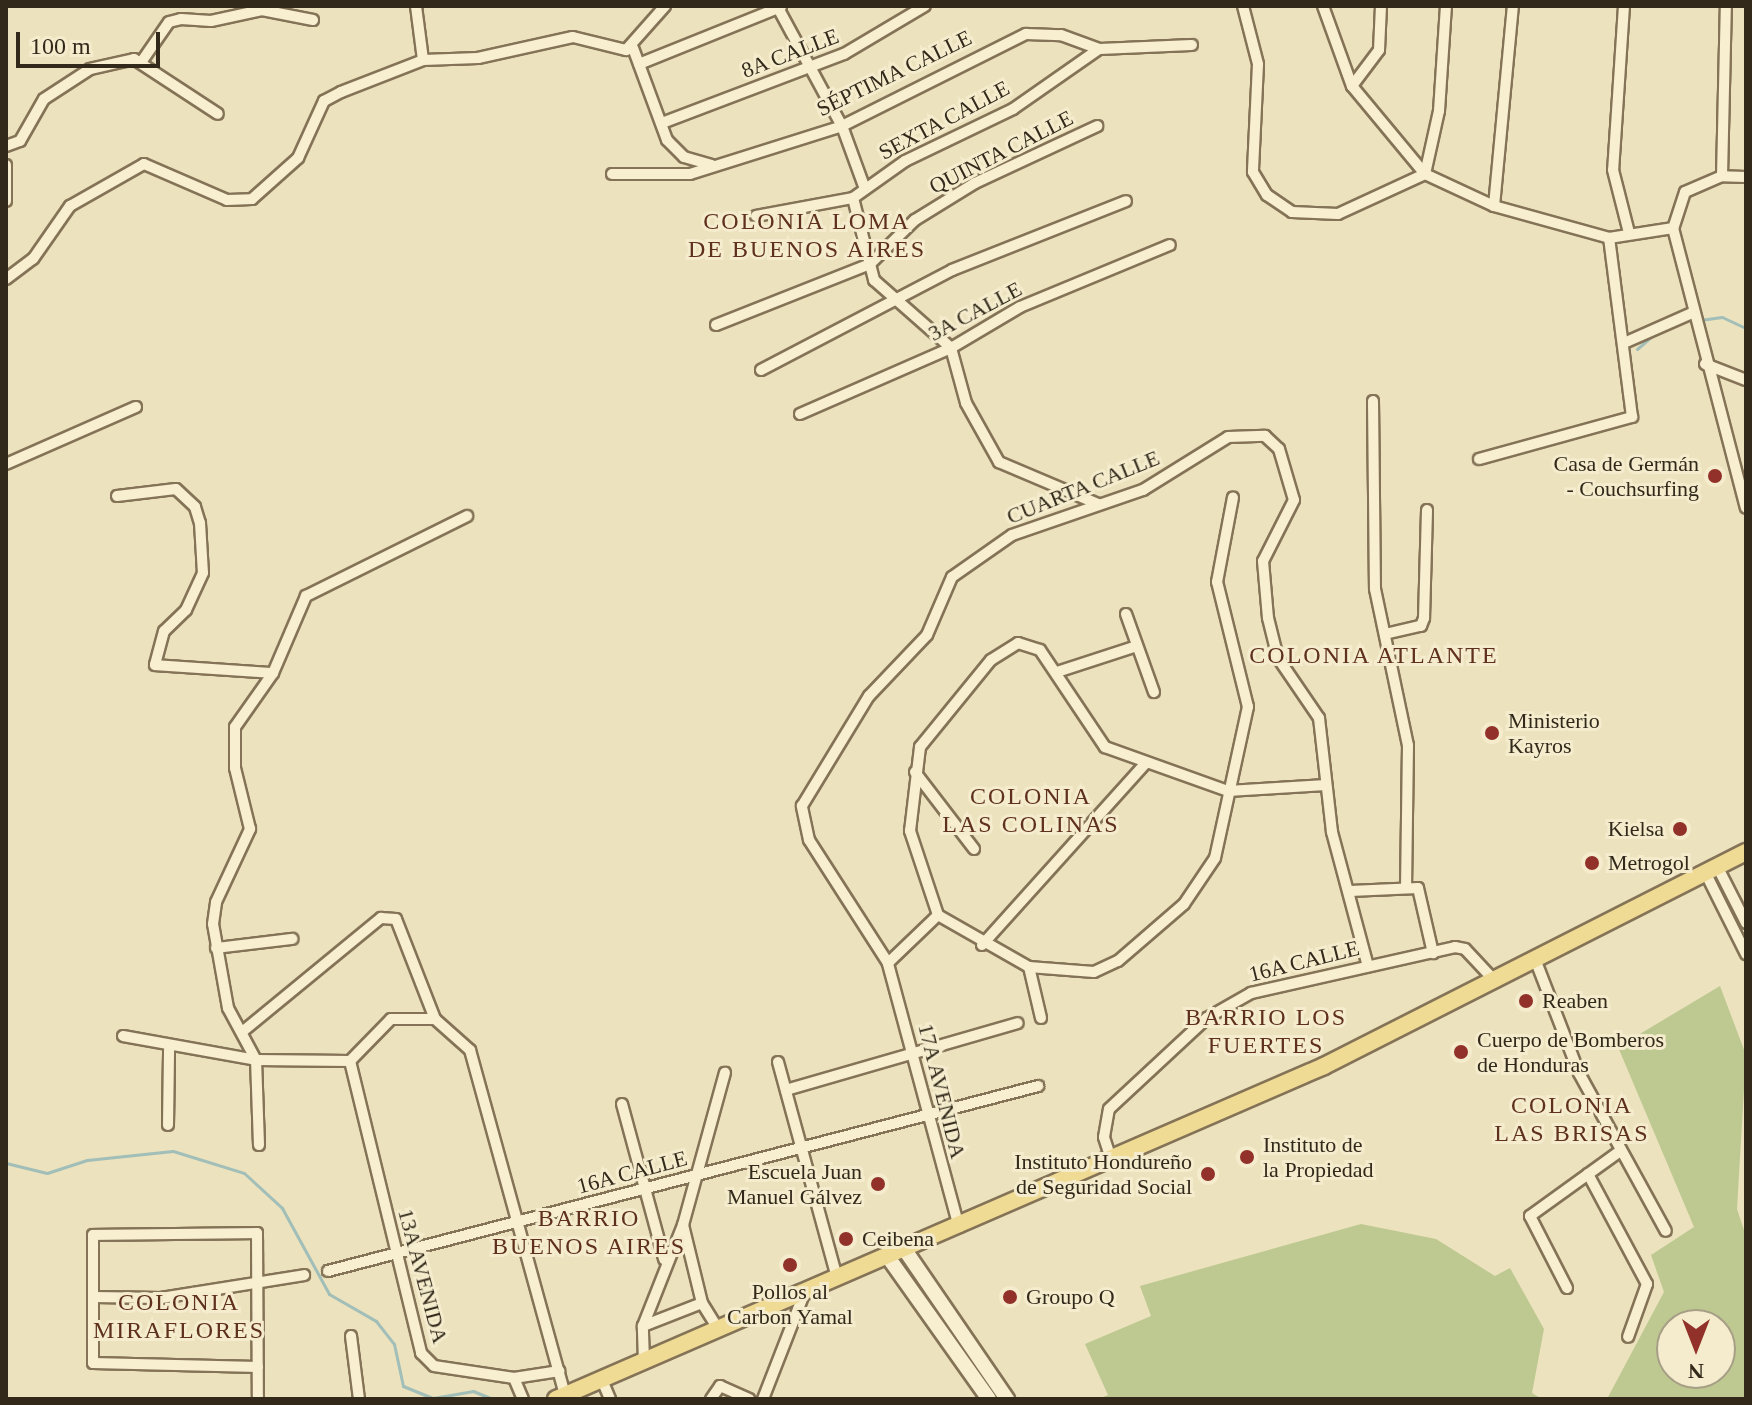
<!DOCTYPE html>
<meta charset="utf-8">
<style>
body{margin:0}
#map{position:relative;width:1752px;height:1405px;overflow:hidden;background:#ece2bd;font-family:"Times New Roman",serif}
div>[style]{position:absolute}
[style*='--x']{left:calc(var(--x)*1px);top:calc(var(--y)*1px);width:calc(var(--w)*1px);rotate:calc(var(--a)*1deg)}
.green>*{inset:0;background:#bec992}
.stream>*{height:3px;margin:-1.5px;padding:0 1.5px;transform-origin:1.5px;border-radius:1.5px;background:#a1beb8}
.roads{filter:drop-shadow(2px 0 #847357) drop-shadow(-2px 0 #847357) drop-shadow(0 2px #847357) drop-shadow(0 -2px #847357)}
.street>*{height:10px;margin:-5px;padding:0 5px;transform-origin:5px;border-radius:5px;background:#f8efd0}
.secondary>*{height:14px;margin:-7px;padding:0 7px;transform-origin:7px;border-radius:7px;background:#f8efd0}
.primary>*{height:16px;margin:-8px;padding:0 8px;transform-origin:8px;border-radius:8px;background:#f0db95}
.dots>*{width:22px;height:22px;translate:-50% -50%;box-sizing:border-box;border:4px solid #f4eccd;border-radius:50%}
span{translate:-50% -50%;white-space:nowrap;text-align:center;line-height:1.15;-webkit-text-stroke:6px #f4eccd;paint-order:stroke}
.street-label{font-size:22px;color:#33291b}
.poi-label{font-size:22px;color:#33291b}
.right{translate:-100% -50%;text-align:right}
.left{translate:0 -50%;text-align:left}
.neighbourhood-label{font-size:24px;color:#5f301c;letter-spacing:2px}
.frame{position:absolute;inset:0;border:8px solid #33291b;pointer-events:none}
.north{position:absolute;left:1656px;top:1309px;width:80px;height:80px;box-sizing:border-box;background:#f4eccd;border:2px solid #a79e86;border-radius:50%;rotate:180deg;font-size:22px;font-weight:700;line-height:32px;text-align:center;color:#33291b}
.north::after{content:'';display:block;margin:auto;width:28px;height:36px;background:#913129;clip-path:polygon(50% 0,100% 100%,50% 72%,0 100%)}
.scale{position:absolute;left:16px;top:32px;width:144px;height:36px;box-sizing:border-box;border:4px solid #33291b;border-top:0;padding-left:10px;font-size:24px;line-height:28px;white-space:nowrap;color:#33291b;-webkit-text-stroke:6px #f4eccd;paint-order:stroke}
</style>
<div id="map">
<div class="green">
<i style="clip-path:polygon(evenodd,1720px 986px,1746px 1055px,1737px 1209px,1746px 1236px,1746px 1399px,1607px 1399px,1664px 1292px,1651px 1255px,1694px 1227px,1618px 1047px,1720px 986px,1672px 1325px,1720px 1325px,1720px 1373px,1672px 1373px,1672px 1325px)"></i>
<i style="clip-path:polygon(1361px 1224px,1436px 1239px,1495px 1276px,1510px 1268px,1544px 1329px,1532px 1393px,1542px 1399px,1099px 1399px,1108px 1395px,1085px 1344px,1151px 1316px,1140px 1286px)"></i>
</div>
<div class="stream">
<i style="--x:1700;--y:320;--w:22;--a:-8"></i>
<i style="--x:1722;--y:317;--w:26;--a:25"></i>
<i style="--x:1637;--y:349;--w:20;--a:-41"></i>
<i style="--x:6;--y:1163;--w:42;--a:13.7"></i>
<i style="--x:47;--y:1173;--w:42;--a:-18"></i>
<i style="--x:87;--y:1160;--w:86;--a:-6"></i>
<i style="--x:173;--y:1151;--w:74;--a:17.2"></i>
<i style="--x:244;--y:1173;--w:52;--a:42.6"></i>
<i style="--x:282;--y:1208;--w:98;--a:61.3"></i>
<i style="--x:329;--y:1294;--w:54;--a:29.9"></i>
<i style="--x:376;--y:1321;--w:29;--a:52"></i>
<i style="--x:394;--y:1344;--w:43;--a:77.9"></i>
<i style="--x:403;--y:1386;--w:32;--a:22"></i>
<i style="--x:433;--y:1398;--w:41;--a:-9.9"></i>
<i style="--x:473;--y:1391;--w:22;--a:22"></i>
</div>
<div class="roads">
<div class="street">
<i style="--x:416;--y:6;--w:54;--a:82.6"></i>
<i style="--x:777;--y:6;--w:136;--a:61.6"></i>
<i style="--x:842;--y:126;--w:67;--a:69.9"></i>
<i style="--x:1243;--y:6;--w:60;--a:75.5"></i>
<i style="--x:1258;--y:64;--w:108;--a:92.7"></i>
<i style="--x:1253;--y:172;--w:27;--a:59"></i>
<i style="--x:1267;--y:195;--w:30;--a:34"></i>
<i style="--x:1292;--y:212;--w:46;--a:2.5"></i>
<i style="--x:1338;--y:214;--w:96;--a:-24.7"></i>
<i style="--x:1425;--y:174;--w:65;--a:-77.5"></i>
<i style="--x:1439;--y:111;--w:105;--a:-86.2"></i>
<i style="--x:1323;--y:6;--w:85;--a:70.1"></i>
<i style="--x:1352;--y:86;--w:114;--a:50.3"></i>
<i style="--x:1425;--y:174;--w:76;--a:24.9"></i>
<i style="--x:1494;--y:206;--w:119;--a:15.5"></i>
<i style="--x:1609;--y:238;--w:65;--a:-8.9"></i>
<i style="--x:1624;--y:6;--w:164;--a:93.8"></i>
<i style="--x:1613;--y:170;--w:65;--a:75.7"></i>
<i style="--x:633;--y:48;--w:98;--a:69.7"></i>
<i style="--x:667;--y:140;--w:24;--a:45"></i>
<i style="--x:684;--y:157;--w:29;--a:16"></i>
<i style="--x:142;--y:61;--w:47;--a:-55.3"></i>
<i style="--x:169;--y:22;--w:12;--a:-14"></i>
<i style="--x:181;--y:19;--w:30;--a:4"></i>
<i style="--x:211;--y:21;--w:52;--a:-12.2"></i>
<i style="--x:262;--y:10;--w:52;--a:11.1"></i>
<i style="--x:639;--y:64;--w:153;--a:-21.9"></i>
<i style="--x:1352;--y:86;--w:45;--a:-53.1"></i>
<i style="--x:1379;--y:50;--w:44;--a:-87.4"></i>
<i style="--x:662;--y:123;--w:195;--a:-20.8"></i>
<i style="--x:844;--y:54;--w:94;--a:-30.7"></i>
<i style="--x:6;--y:146;--w:15;--a:-20"></i>
<i style="--x:20;--y:141;--w:48;--a:-60.3"></i>
<i style="--x:44;--y:99;--w:55;--a:-33.1"></i>
<i style="--x:90;--y:69;--w:45;--a:-12.8"></i>
<i style="--x:134;--y:59;--w:100;--a:33.2"></i>
<i style="--x:6;--y:165;--w:36;--a:90"></i>
<i style="--x:612;--y:174;--w:78;--a:0"></i>
<i style="--x:690;--y:174;--w:159;--a:-17.5"></i>
<i style="--x:842;--y:126;--w:206;--a:-26.6"></i>
<i style="--x:1026;--y:34;--w:35;--a:2"></i>
<i style="--x:1061;--y:35;--w:40;--a:20.2"></i>
<i style="--x:1722;--y:176;--w:170;--a:-88.7"></i>
<i style="--x:1746;--y:177;--w:24;--a:-178"></i>
<i style="--x:1722;--y:176;--w:40;--a:156.6"></i>
<i style="--x:1685;--y:192;--w:38;--a:108"></i>
<i style="--x:1673;--y:228;--w:289;--a:75.4"></i>
<i style="--x:853;--y:198;--w:85;--a:75.6"></i>
<i style="--x:874;--y:280;--w:103;--a:41.4"></i>
<i style="--x:951;--y:348;--w:57;--a:74.7"></i>
<i style="--x:966;--y:403;--w:68;--a:60.8"></i>
<i style="--x:999;--y:462;--w:108;--a:23"></i>
<i style="--x:1494;--y:206;--w:201;--a:-84.6"></i>
<i style="--x:756;--y:216;--w:99;--a:-10.5"></i>
<i style="--x:853;--y:198;--w:64;--a:-35.4"></i>
<i style="--x:905;--y:161;--w:120;--a:-25.7"></i>
<i style="--x:1013;--y:109;--w:105;--a:-34.9"></i>
<i style="--x:1099;--y:49;--w:93;--a:-2.5"></i>
<i style="--x:6;--y:279;--w:34;--a:-37"></i>
<i style="--x:33;--y:259;--w:65;--a:-55.1"></i>
<i style="--x:70;--y:206;--w:85;--a:-29.6"></i>
<i style="--x:144;--y:164;--w:90;--a:23.4"></i>
<i style="--x:227;--y:200;--w:25;--a:-2"></i>
<i style="--x:252;--y:199;--w:62;--a:-41.7"></i>
<i style="--x:298;--y:158;--w:63;--a:-65.5"></i>
<i style="--x:324;--y:101;--w:19;--a:-28"></i>
<i style="--x:341;--y:92;--w:88;--a:-21.3"></i>
<i style="--x:423;--y:60;--w:55;--a:-2.1"></i>
<i style="--x:478;--y:58;--w:97;--a:-12.5"></i>
<i style="--x:573;--y:37;--w:55;--a:13.8"></i>
<i style="--x:626;--y:50;--w:59;--a:-48.4"></i>
<i style="--x:716;--y:325;--w:166;--a:-21.6"></i>
<i style="--x:870;--y:264;--w:63;--a:-44.4"></i>
<i style="--x:915;--y:220;--w:70;--a:-31.7"></i>
<i style="--x:975;--y:183;--w:135;--a:-25"></i>
<i style="--x:1624;--y:343;--w:74;--a:-23.8"></i>
<i style="--x:1705;--y:364;--w:44;--a:21.3"></i>
<i style="--x:761;--y:370;--w:216;--a:-27.6"></i>
<i style="--x:952;--y:270;--w:187;--a:-21.6"></i>
<i style="--x:1373;--y:401;--w:188;--a:89.4"></i>
<i style="--x:1375;--y:589;--w:159;--a:78.1"></i>
<i style="--x:1408;--y:745;--w:141;--a:90.8"></i>
<i style="--x:800;--y:414;--w:165;--a:-23.6"></i>
<i style="--x:951;--y:348;--w:80;--a:-30.7"></i>
<i style="--x:1020;--y:307;--w:162;--a:-22.5"></i>
<i style="--x:1479;--y:459;--w:159;--a:-15.4"></i>
<i style="--x:1632;--y:417;--w:180;--a:-97.3"></i>
<i style="--x:6;--y:464;--w:142;--a:-23.7"></i>
<i style="--x:117;--y:496;--w:59;--a:-6.8"></i>
<i style="--x:176;--y:489;--w:26;--a:43"></i>
<i style="--x:195;--y:507;--w:17;--a:73"></i>
<i style="--x:200;--y:523;--w:50;--a:86.6"></i>
<i style="--x:203;--y:573;--w:41;--a:114.7"></i>
<i style="--x:186;--y:610;--w:30;--a:136"></i>
<i style="--x:164;--y:631;--w:35;--a:105"></i>
<i style="--x:155;--y:665;--w:118;--a:3.9"></i>
<i style="--x:1126;--y:614;--w:83;--a:70.3"></i>
<i style="--x:1385;--y:634;--w:37;--a:-13"></i>
<i style="--x:1421;--y:626;--w:9;--a:-69"></i>
<i style="--x:1424;--y:618;--w:108;--a:-88.4"></i>
<i style="--x:1057;--y:672;--w:84;--a:-18"></i>
<i style="--x:915;--y:772;--w:97;--a:52.5"></i>
<i style="--x:1717;--y:866;--w:64;--a:63"></i>
<i style="--x:1705;--y:872;--w:92;--a:63.4"></i>
<i style="--x:1350;--y:891;--w:68;--a:-2.5"></i>
<i style="--x:1418;--y:888;--w:67;--a:77"></i>
<i style="--x:982;--y:945;--w:245;--a:-48"></i>
<i style="--x:216;--y:948;--w:77;--a:-6.8"></i>
<i style="--x:1535;--y:959;--w:122;--a:68.9"></i>
<i style="--x:1579;--y:1073;--w:180;--a:61.2"></i>
<i style="--x:888;--y:963;--w:69;--a:-43.8"></i>
<i style="--x:1029;--y:967;--w:65;--a:4.4"></i>
<i style="--x:1094;--y:972;--w:26;--a:-25"></i>
<i style="--x:1118;--y:961;--w:87;--a:-40.8"></i>
<i style="--x:1184;--y:904;--w:55;--a:-56"></i>
<i style="--x:1215;--y:858;--w:155;--a:-77.7"></i>
<i style="--x:1248;--y:707;--w:129;--a:-103.9"></i>
<i style="--x:1217;--y:582;--w:86;--a:-79.3"></i>
<i style="--x:1041;--y:1018;--w:52;--a:-103.2"></i>
<i style="--x:1029;--y:967;--w:105;--a:-150.3"></i>
<i style="--x:938;--y:915;--w:89;--a:-108.4"></i>
<i style="--x:910;--y:831;--w:85;--a:-83.2"></i>
<i style="--x:920;--y:747;--w:112;--a:-50.8"></i>
<i style="--x:991;--y:660;--w:32;--a:-32"></i>
<i style="--x:1018;--y:643;--w:23;--a:18"></i>
<i style="--x:1040;--y:650;--w:117;--a:56.2"></i>
<i style="--x:1105;--y:747;--w:131;--a:19.7"></i>
<i style="--x:1228;--y:791;--w:98;--a:-3.5"></i>
<i style="--x:435;--y:1019;--w:44;--a:180"></i>
<i style="--x:391;--y:1019;--w:59;--a:134.3"></i>
<i style="--x:350;--y:1061;--w:301;--a:76.3"></i>
<i style="--x:421;--y:1353;--w:18;--a:45"></i>
<i style="--x:434;--y:1366;--w:81;--a:8.5"></i>
<i style="--x:514;--y:1378;--w:46;--a:-8.8"></i>
<i style="--x:242;--y:1032;--w:180;--a:-39.4"></i>
<i style="--x:381;--y:918;--w:15;--a:4"></i>
<i style="--x:396;--y:919;--w:107;--a:68.7"></i>
<i style="--x:435;--y:1019;--w:47;--a:41.5"></i>
<i style="--x:470;--y:1050;--w:359;--a:74.6"></i>
<i style="--x:123;--y:1036;--w:135;--a:10.2"></i>
<i style="--x:256;--y:1060;--w:94;--a:0.6"></i>
<i style="--x:778;--y:1062;--w:223;--a:74.7"></i>
<i style="--x:786;--y:1090;--w:241;--a:-16.1"></i>
<i style="--x:622;--y:1104;--w:161;--a:74.8"></i>
<i style="--x:168;--y:1125;--w:76;--a:-89.2"></i>
<i style="--x:259;--y:1145;--w:85;--a:-92"></i>
<i style="--x:256;--y:1060;--w:59;--a:-118.3"></i>
<i style="--x:228;--y:1008;--w:85;--a:-100.1"></i>
<i style="--x:213;--y:924;--w:22;--a:-82"></i>
<i style="--x:216;--y:902;--w:81;--a:-65"></i>
<i style="--x:250;--y:829;--w:63;--a:-103.8"></i>
<i style="--x:235;--y:768;--w:41;--a:-90"></i>
<i style="--x:235;--y:727;--w:66;--a:-54.9"></i>
<i style="--x:273;--y:673;--w:84;--a:-66.8"></i>
<i style="--x:306;--y:596;--w:180;--a:-26.4"></i>
<i style="--x:1112;--y:1162;--w:26;--a:-108"></i>
<i style="--x:1104;--y:1137;--w:28;--a:-80"></i>
<i style="--x:1109;--y:1109;--w:134;--a:-42.9"></i>
<i style="--x:1207;--y:1018;--w:51;--a:-29.6"></i>
<i style="--x:1251;--y:993;--w:209;--a:-12.7"></i>
<i style="--x:1455;--y:947;--w:10;--a:11"></i>
<i style="--x:1465;--y:949;--w:42;--a:46.9"></i>
<i style="--x:1588;--y:1174;--w:125;--a:61.8"></i>
<i style="--x:1647;--y:1284;--w:56;--a:109.7"></i>
<i style="--x:683;--y:1225;--w:80;--a:76.3"></i>
<i style="--x:702;--y:1303;--w:31;--a:58"></i>
<i style="--x:959;--y:1227;--w:273;--a:-105.1"></i>
<i style="--x:888;--y:963;--w:146;--a:-122.7"></i>
<i style="--x:809;--y:840;--w:35;--a:-102"></i>
<i style="--x:802;--y:806;--w:129;--a:-58.7"></i>
<i style="--x:869;--y:696;--w:84;--a:-46.4"></i>
<i style="--x:927;--y:635;--w:63;--a:-66.7"></i>
<i style="--x:952;--y:577;--w:73;--a:-35"></i>
<i style="--x:1012;--y:535;--w:139;--a:-19"></i>
<i style="--x:1143;--y:490;--w:100;--a:-31.9"></i>
<i style="--x:1228;--y:437;--w:37;--a:-2"></i>
<i style="--x:1265;--y:436;--w:19;--a:43"></i>
<i style="--x:1279;--y:449;--w:53;--a:73.6"></i>
<i style="--x:1294;--y:500;--w:68;--a:116.9"></i>
<i style="--x:1263;--y:561;--w:57;--a:85"></i>
<i style="--x:1268;--y:618;--w:41;--a:76"></i>
<i style="--x:1278;--y:658;--w:73;--a:55.7"></i>
<i style="--x:1319;--y:718;--w:115;--a:83.5"></i>
<i style="--x:1332;--y:832;--w:139;--a:75"></i>
<i style="--x:328;--y:1271;--w:734;--a:-14.6"></i>
<i style="--x:1567;--y:1288;--w:81;--a:-117.2"></i>
<i style="--x:1530;--y:1216;--w:111;--a:-35.8"></i>
<i style="--x:94;--y:1297;--w:67;--a:0.9"></i>
<i style="--x:161;--y:1298;--w:145;--a:-9.1"></i>
<i style="--x:643;--y:1326;--w:63;--a:-21.3"></i>
<i style="--x:351;--y:1336;--w:64;--a:82.8"></i>
<i style="--x:644;--y:1361;--w:35;--a:-92"></i>
<i style="--x:643;--y:1326;--w:109;--a:-68.4"></i>
<i style="--x:683;--y:1225;--w:158;--a:-74.6"></i>
<i style="--x:258;--y:1367;--w:165;--a:-178.6"></i>
<i style="--x:93;--y:1363;--w:128;--a:-90"></i>
<i style="--x:93;--y:1235;--w:164;--a:-0.7"></i>
<i style="--x:257;--y:1233;--w:166;--a:89.7"></i>
<i style="--x:514;--y:1378;--w:23;--a:67"></i>
<i style="--x:602;--y:1380;--w:21;--a:67"></i>
<i style="--x:711;--y:1399;--w:16;--a:-55"></i>
<i style="--x:720;--y:1386;--w:32;--a:24"></i>
<i style="--x:763;--y:1399;--w:116;--a:-68.7"></i>
</div>
<div class="secondary">
<i style="--x:905;--y:1250;--w:181;--a:55.6"></i>
<i style="--x:888;--y:1257;--w:174;--a:54.6"></i>
</div>
<div class="primary">
<i style="--x:556;--y:1399;--w:837;--a:-23.44"></i>
<i style="--x:1324;--y:1066;--w:473;--a:-26.9"></i>
</div>
</div>
<div class="dots">
<i style="left:1715px;top:476px;background:#913129"></i>
<i style="left:1492px;top:733px;background:#913129"></i>
<i style="left:1680px;top:829px;background:#913129"></i>
<i style="left:1592px;top:863px;background:#913129"></i>
<i style="left:1526px;top:1001px;background:#913129"></i>
<i style="left:1461px;top:1052px;background:#913129"></i>
<i style="left:1247px;top:1157px;background:#913129"></i>
<i style="left:1208px;top:1174px;background:#913129"></i>
<i style="left:878px;top:1184px;background:#913129"></i>
<i style="left:846px;top:1239px;background:#913129"></i>
<i style="left:790px;top:1265px;background:#913129"></i>
<i style="left:1010px;top:1297px;background:#913129"></i>
</div>
<div class="street-label">
<span style="left:790px;top:53px;rotate:-21deg">8A CALLE</span>
<span style="left:894px;top:73px;rotate:-26deg">SÉPTIMA CALLE</span>
<span style="left:944px;top:120px;rotate:-28deg">SEXTA CALLE</span>
<span style="left:1001px;top:152px;rotate:-27deg">QUINTA CALLE</span>
<span style="left:975px;top:311px;rotate:-28deg">3A CALLE</span>
<span style="left:1083px;top:487px;rotate:-22deg">CUARTA CALLE</span>
<span style="left:1304px;top:961px;rotate:-14deg">16A CALLE</span>
<span style="left:942px;top:1091px;rotate:76deg">17A AVENIDA</span>
<span style="left:632px;top:1172px;rotate:-15deg">16A CALLE</span>
<span style="left:423px;top:1276px;rotate:75deg">13A AVENIDA</span>
</div>
<div class="poi-label">
<span class="right" style="left:1699px;top:476px">Casa de Germán<br>- Couchsurfing</span>
<span class="left" style="left:1508px;top:733px">Ministerio<br>Kayros</span>
<span class="right" style="left:1664px;top:829px">Kielsa</span>
<span class="left" style="left:1608px;top:863px">Metrogol</span>
<span class="left" style="left:1542px;top:1001px">Reaben</span>
<span class="left" style="left:1477px;top:1052px">Cuerpo de Bomberos<br>de Honduras</span>
<span class="left" style="left:1263px;top:1157px">Instituto de<br>la Propiedad</span>
<span class="right" style="left:1192px;top:1174px">Instituto Hondureño<br>de Seguridad Social</span>
<span class="right" style="left:862px;top:1184px">Escuela Juan<br>Manuel Gálvez</span>
<span class="left" style="left:862px;top:1239px">Ceibena</span>
<span style="left:790px;top:1304px">Pollos al<br>Carbon Yamal</span>
<span class="left" style="left:1026px;top:1297px">Groupo Q</span>
</div>
<div class="neighbourhood-label">
<span style="left:807px;top:236px">COLONIA LOMA<br>DE BUENOS AIRES</span>
<span style="left:1374px;top:656px">COLONIA ATLANTE</span>
<span style="left:1031px;top:811px">COLONIA<br>LAS COLINAS</span>
<span style="left:1266px;top:1032px">BARRIO LOS<br>FUERTES</span>
<span style="left:1572px;top:1120px">COLONIA<br>LAS BRISAS</span>
<span style="left:589px;top:1233px">BARRIO<br>BUENOS AIRES</span>
<span style="left:179px;top:1317px">COLONIA<br>MIRAFLORES</span>
</div>
<div class="frame"></div>
<div class="north">N</div>
<div class="scale">100 m</div>
</div>
